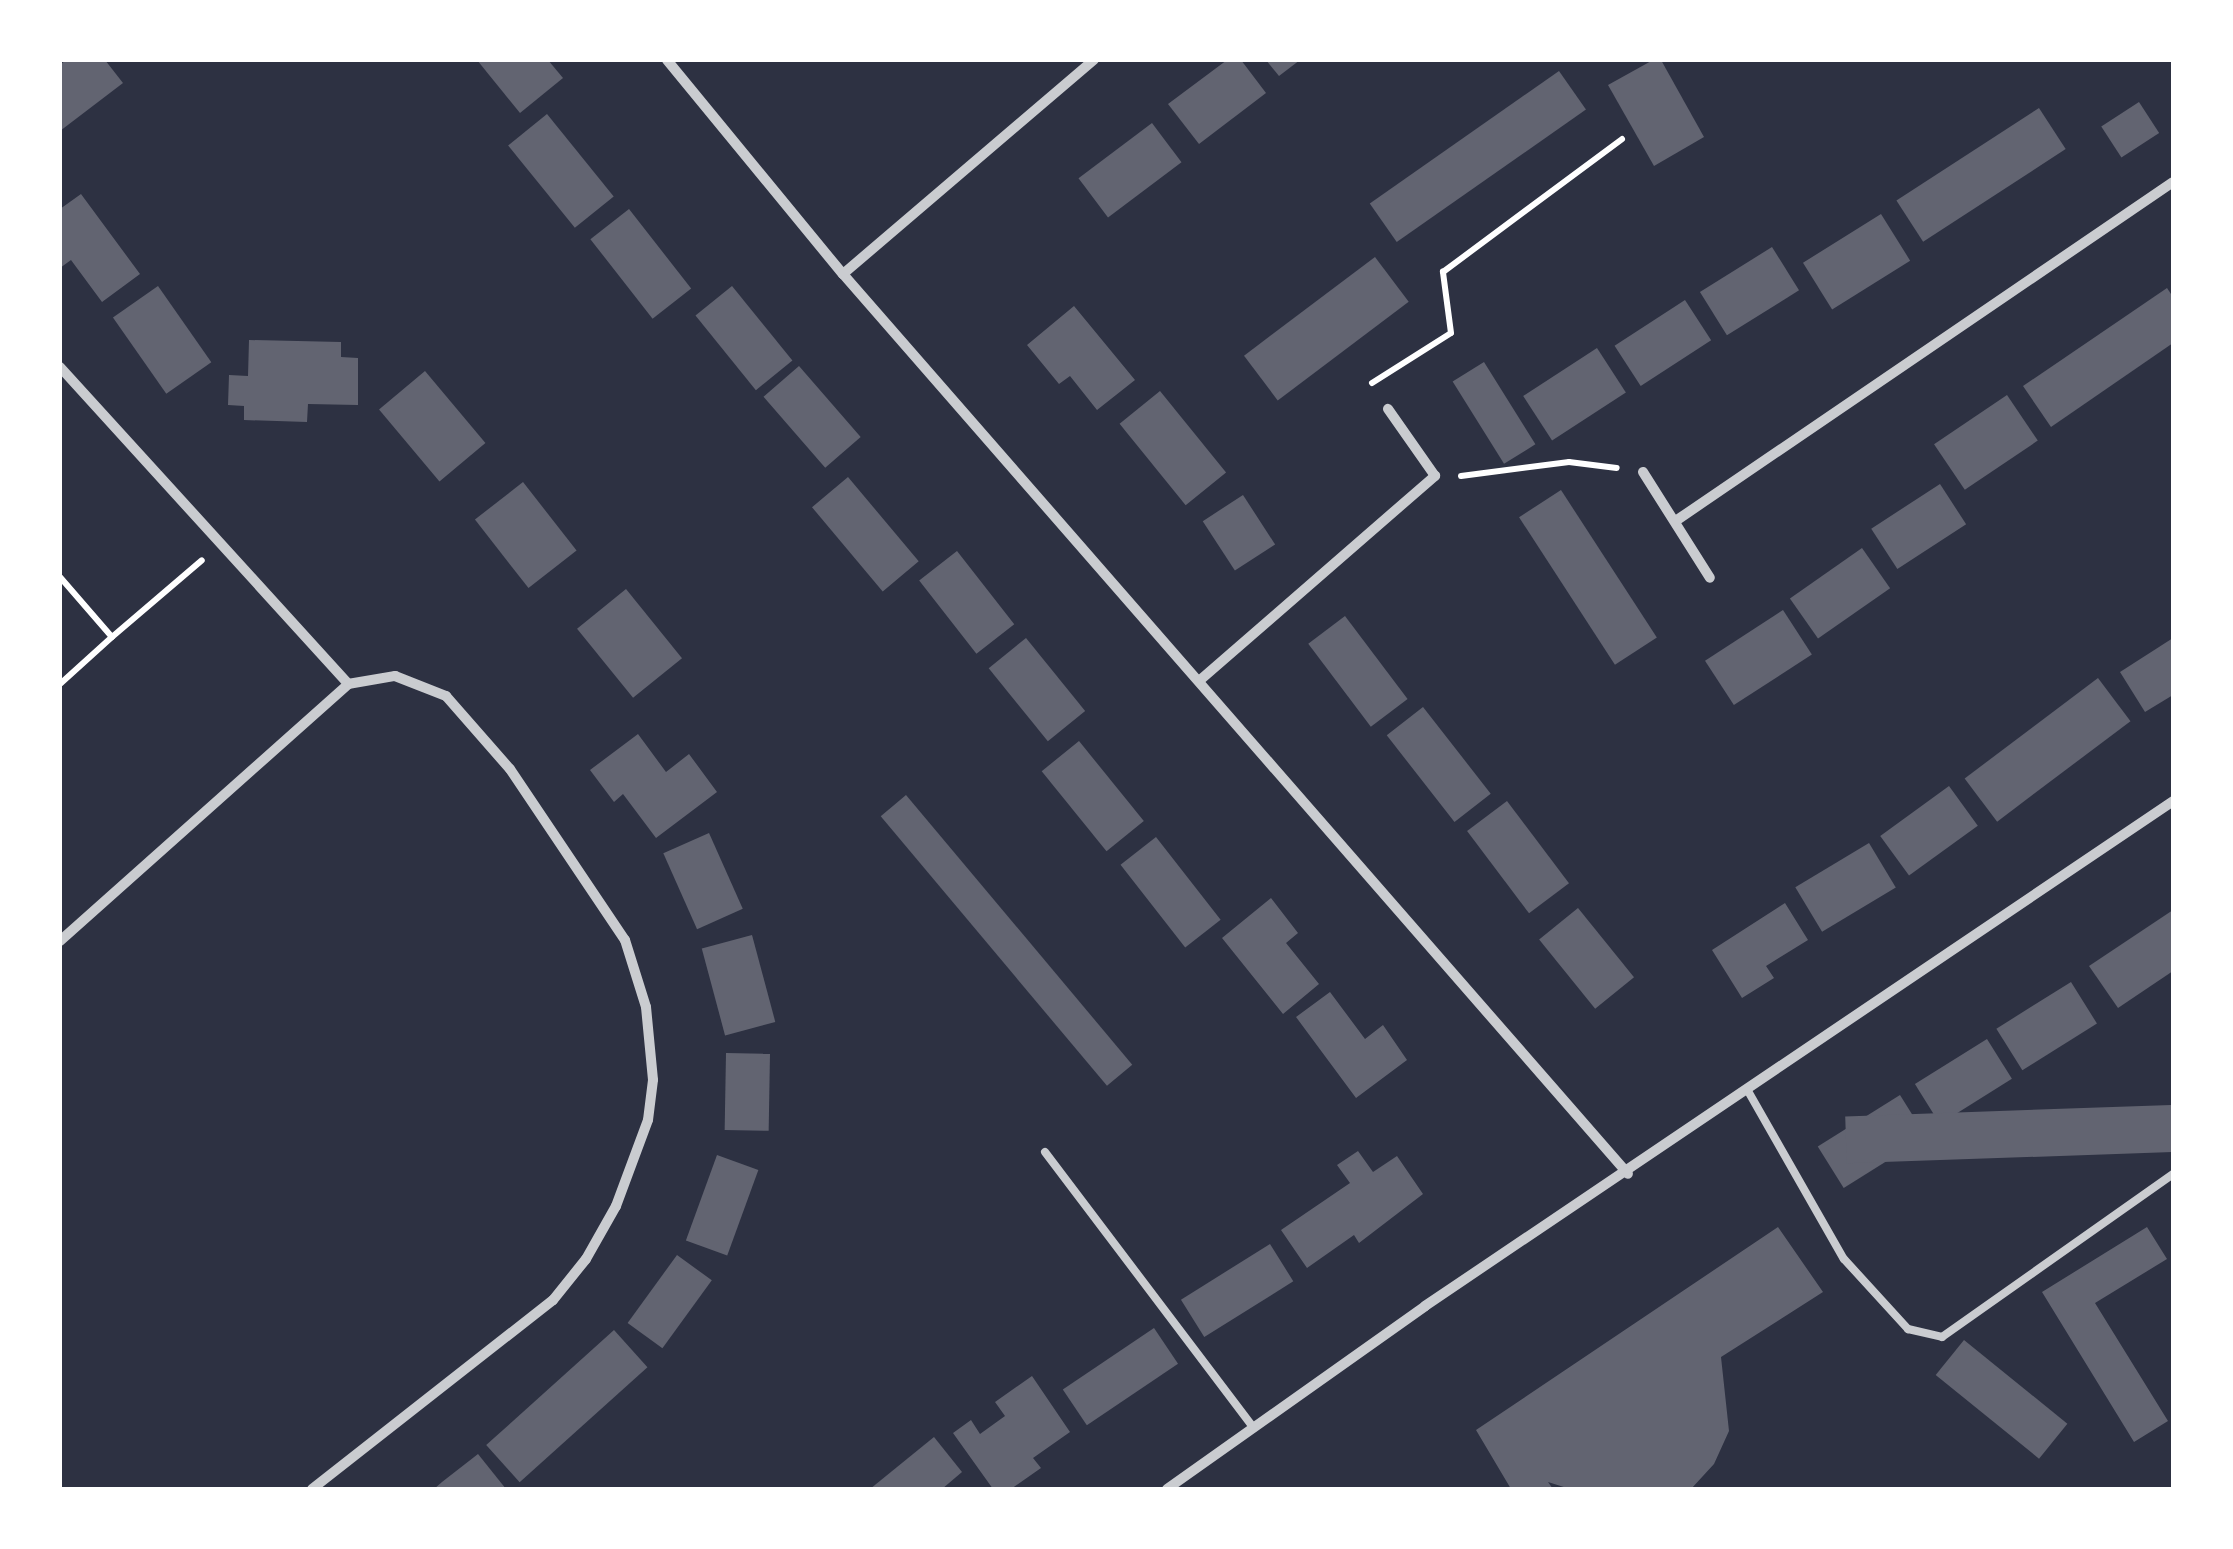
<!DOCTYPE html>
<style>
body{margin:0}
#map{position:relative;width:2233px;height:1549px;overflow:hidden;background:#2d3142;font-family:"Roboto Serif",serif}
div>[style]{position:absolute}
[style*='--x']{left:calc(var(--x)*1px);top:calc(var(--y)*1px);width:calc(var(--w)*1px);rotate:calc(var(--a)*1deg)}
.building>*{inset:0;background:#626471;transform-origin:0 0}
.path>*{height:6px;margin:-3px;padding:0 3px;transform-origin:3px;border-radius:3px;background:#fff}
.service>*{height:8px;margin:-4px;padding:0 4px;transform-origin:4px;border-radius:4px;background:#caccd0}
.minor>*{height:10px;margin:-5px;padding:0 5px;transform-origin:5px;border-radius:5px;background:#caccd0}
span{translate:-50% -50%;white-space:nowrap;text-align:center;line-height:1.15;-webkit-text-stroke:10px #fff;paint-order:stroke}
.frame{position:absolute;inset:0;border:62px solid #fff;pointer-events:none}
</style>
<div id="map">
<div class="building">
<i style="clip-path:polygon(66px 60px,105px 60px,123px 83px,60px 131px,60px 65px)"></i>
<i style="clip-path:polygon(477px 60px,548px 60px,563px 78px,520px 113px)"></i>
<i style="clip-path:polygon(1227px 60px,1241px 60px,1266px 93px,1199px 144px,1168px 104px)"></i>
<i style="clip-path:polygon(1266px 60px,1300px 60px,1279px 76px)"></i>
<i style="clip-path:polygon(1653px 60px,1661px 60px,1704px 137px,1654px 166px,1608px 85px)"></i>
<i style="left:1559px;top:71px;width:47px;height:231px;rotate:55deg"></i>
<i style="left:2139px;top:102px;width:37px;height:45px;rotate:57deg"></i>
<i style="left:2039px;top:108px;width:49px;height:170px;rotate:57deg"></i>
<i style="left:547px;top:114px;width:106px;height:50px;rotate:51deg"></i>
<i style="left:1152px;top:123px;width:49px;height:92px;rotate:53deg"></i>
<i style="clip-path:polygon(81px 194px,140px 274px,102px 302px,71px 260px,60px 268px,60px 209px)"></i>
<i style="left:629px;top:209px;width:101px;height:49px;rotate:52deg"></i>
<i style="left:1881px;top:214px;width:55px;height:92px;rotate:58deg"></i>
<i style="left:1772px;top:247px;width:51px;height:85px;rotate:58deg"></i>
<i style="left:1375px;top:257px;width:56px;height:164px;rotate:53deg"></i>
<i style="left:158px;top:286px;width:93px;height:55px;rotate:55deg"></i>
<i style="left:732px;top:286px;width:96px;height:47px;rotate:51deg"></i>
<i style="clip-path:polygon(2167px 288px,2173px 297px,2173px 343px,2051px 427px,2023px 386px)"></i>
<i style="left:1685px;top:300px;width:48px;height:84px;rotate:57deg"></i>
<i style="clip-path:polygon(1074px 306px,1135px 380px,1097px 410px,1070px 376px,1059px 384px,1027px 345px)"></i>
<i style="clip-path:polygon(249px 340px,341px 342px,341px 357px,358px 358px,358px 405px,308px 404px,307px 422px,244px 420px,244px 406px,228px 405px,229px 375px,248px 376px)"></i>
<i style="left:1597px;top:348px;width:53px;height:88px;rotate:57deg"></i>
<i style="left:1484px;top:362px;width:97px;height:37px;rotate:58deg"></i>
<i style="left:799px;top:366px;width:94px;height:47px;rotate:49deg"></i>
<i style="left:425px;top:371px;width:94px;height:60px;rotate:50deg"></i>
<i style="left:1160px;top:391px;width:105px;height:52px;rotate:51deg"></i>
<i style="left:2007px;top:395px;width:55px;height:88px;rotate:56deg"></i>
<i style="left:848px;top:477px;width:110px;height:47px;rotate:50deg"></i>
<i style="left:523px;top:482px;width:87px;height:61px;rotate:52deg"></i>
<i style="left:1940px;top:484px;width:48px;height:82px;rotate:57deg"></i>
<i style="left:1561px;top:490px;width:176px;height:50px;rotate:57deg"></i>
<i style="left:1243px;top:495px;width:59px;height:48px;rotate:57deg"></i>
<i style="left:1862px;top:548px;width:49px;height:88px;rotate:55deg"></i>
<i style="left:957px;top:551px;width:93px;height:48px;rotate:52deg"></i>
<i style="left:626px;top:589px;width:89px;height:63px;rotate:51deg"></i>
<i style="left:1783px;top:610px;width:53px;height:93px;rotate:57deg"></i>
<i style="left:1345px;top:616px;width:104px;height:46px;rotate:53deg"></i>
<i style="left:1026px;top:638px;width:94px;height:48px;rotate:51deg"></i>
<i style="clip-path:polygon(2173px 638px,2173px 695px,2145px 712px,2120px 672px)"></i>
<i style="left:2098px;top:678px;width:54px;height:167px;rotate:53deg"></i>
<i style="left:1423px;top:707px;width:110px;height:46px;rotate:52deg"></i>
<i style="clip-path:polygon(638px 734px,666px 772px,689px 754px,717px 792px,656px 838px,623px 794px,614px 802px,590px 770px)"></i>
<i style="left:1079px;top:741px;width:103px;height:48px;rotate:51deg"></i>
<i style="left:1949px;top:786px;width:49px;height:85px;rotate:54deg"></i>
<i style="left:906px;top:795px;width:352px;height:33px;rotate:50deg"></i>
<i style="left:1507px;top:801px;width:103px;height:50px;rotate:53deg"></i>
<i style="left:709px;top:833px;width:83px;height:50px;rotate:66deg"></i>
<i style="left:1156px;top:837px;width:105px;height:45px;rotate:52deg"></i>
<i style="left:1869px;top:843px;width:52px;height:86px;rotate:59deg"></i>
<i style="clip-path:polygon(1271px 898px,1298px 933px,1286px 943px,1319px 984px,1283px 1014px,1222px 938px)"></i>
<i style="clip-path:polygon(1785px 903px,1808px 940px,1766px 966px,1774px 978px,1742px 998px,1712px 950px)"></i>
<i style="left:1578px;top:908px;width:89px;height:50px;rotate:51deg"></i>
<i style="clip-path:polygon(2173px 910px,2173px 971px,2118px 1008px,2089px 966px)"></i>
<i style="left:752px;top:935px;width:90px;height:52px;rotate:75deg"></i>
<i style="left:2071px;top:982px;width:49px;height:88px;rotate:58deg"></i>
<i style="clip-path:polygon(1330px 992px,1365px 1039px,1383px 1025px,1407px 1060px,1356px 1098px,1296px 1017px)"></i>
<i style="left:1987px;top:1039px;width:47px;height:85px;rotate:58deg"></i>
<i style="left:726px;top:1053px;width:44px;height:77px;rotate:1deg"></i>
<i style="left:1900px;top:1095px;width:49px;height:97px;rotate:58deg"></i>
<i style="left:2171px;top:1105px;width:47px;height:326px;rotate:88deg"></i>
<i style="clip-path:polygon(1358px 1151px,1373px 1172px,1397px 1156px,1423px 1194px,1359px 1243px,1354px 1235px,1307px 1268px,1281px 1230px,1350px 1183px,1337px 1165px)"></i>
<i style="left:717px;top:1155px;width:44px;height:91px;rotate:20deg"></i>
<i style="clip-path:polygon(1778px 1227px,1823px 1292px,1721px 1357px,1729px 1431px,1714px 1464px,1691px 1489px,1570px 1489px,1548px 1482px,1553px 1489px,1511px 1489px,1476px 1430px)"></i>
<i style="clip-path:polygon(2147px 1227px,2167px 1259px,2095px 1303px,2168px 1421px,2134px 1442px,2042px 1292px)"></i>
<i style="left:1270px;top:1244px;width:44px;height:105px;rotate:58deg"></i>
<i style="left:677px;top:1255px;width:43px;height:84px;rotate:36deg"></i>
<i style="left:1154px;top:1328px;width:43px;height:110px;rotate:56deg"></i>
<i style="left:614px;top:1330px;width:50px;height:172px;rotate:48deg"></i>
<i style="left:1964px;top:1340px;width:133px;height:45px;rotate:39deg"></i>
<i style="clip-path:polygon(1032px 1376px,1070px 1432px,1033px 1458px,1041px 1468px,1011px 1489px,993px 1489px,953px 1433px,971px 1420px,980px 1434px,1005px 1416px,995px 1402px)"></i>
<i style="clip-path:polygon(934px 1437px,962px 1472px,942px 1489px,870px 1489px)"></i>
<i style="clip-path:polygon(478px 1454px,506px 1489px,434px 1489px,442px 1482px)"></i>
</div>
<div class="path">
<i style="--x:1372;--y:383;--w:93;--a:-32.3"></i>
<i style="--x:1451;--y:333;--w:62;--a:-97.5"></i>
<i style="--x:1443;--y:272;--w:223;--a:-36.6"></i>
<i style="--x:1461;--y:476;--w:109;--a:-7.4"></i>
<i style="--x:1569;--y:462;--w:48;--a:7.1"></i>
<i style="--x:60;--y:577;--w:79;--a:49.1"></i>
<i style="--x:112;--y:637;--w:118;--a:-40.5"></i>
<i style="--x:60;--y:684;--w:70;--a:-42.1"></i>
</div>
<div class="service">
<i style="--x:1748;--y:1091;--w:193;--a:60.3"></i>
<i style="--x:1844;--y:1259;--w:95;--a:47.6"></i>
<i style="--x:1908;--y:1329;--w:35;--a:13"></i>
<i style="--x:1942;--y:1337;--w:283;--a:-35.2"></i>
<i style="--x:1045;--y:1152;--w:346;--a:52.9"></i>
</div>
<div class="minor">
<i style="--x:667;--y:60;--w:277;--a:50.6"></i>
<i style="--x:843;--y:274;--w:1194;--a:48.9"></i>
<i style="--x:843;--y:274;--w:330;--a:-40.5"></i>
<i style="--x:60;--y:367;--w:428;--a:47.7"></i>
<i style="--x:1643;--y:472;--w:125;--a:57.7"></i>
<i style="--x:1677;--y:520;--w:600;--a:-34.27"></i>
<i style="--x:1199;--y:681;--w:313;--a:-41"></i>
<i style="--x:1435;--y:476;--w:82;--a:-125"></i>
<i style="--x:60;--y:941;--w:386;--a:-41.7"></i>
<i style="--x:348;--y:684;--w:48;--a:-9.7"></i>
<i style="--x:395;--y:676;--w:55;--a:21.4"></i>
<i style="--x:446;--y:696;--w:97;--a:48.8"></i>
<i style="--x:510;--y:769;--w:206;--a:56.1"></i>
<i style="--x:625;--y:940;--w:70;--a:72.6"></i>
<i style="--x:646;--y:1007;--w:73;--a:84.5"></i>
<i style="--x:653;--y:1080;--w:40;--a:97.1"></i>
<i style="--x:648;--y:1120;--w:92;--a:110.4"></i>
<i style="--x:616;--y:1206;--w:61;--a:119.5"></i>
<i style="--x:586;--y:1259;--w:53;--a:128.8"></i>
<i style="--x:553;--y:1300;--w:306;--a:141.9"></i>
<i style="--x:1167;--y:1489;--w:316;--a:-35.3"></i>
<i style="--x:1425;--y:1306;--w:903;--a:-34.02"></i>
</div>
<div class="frame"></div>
</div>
